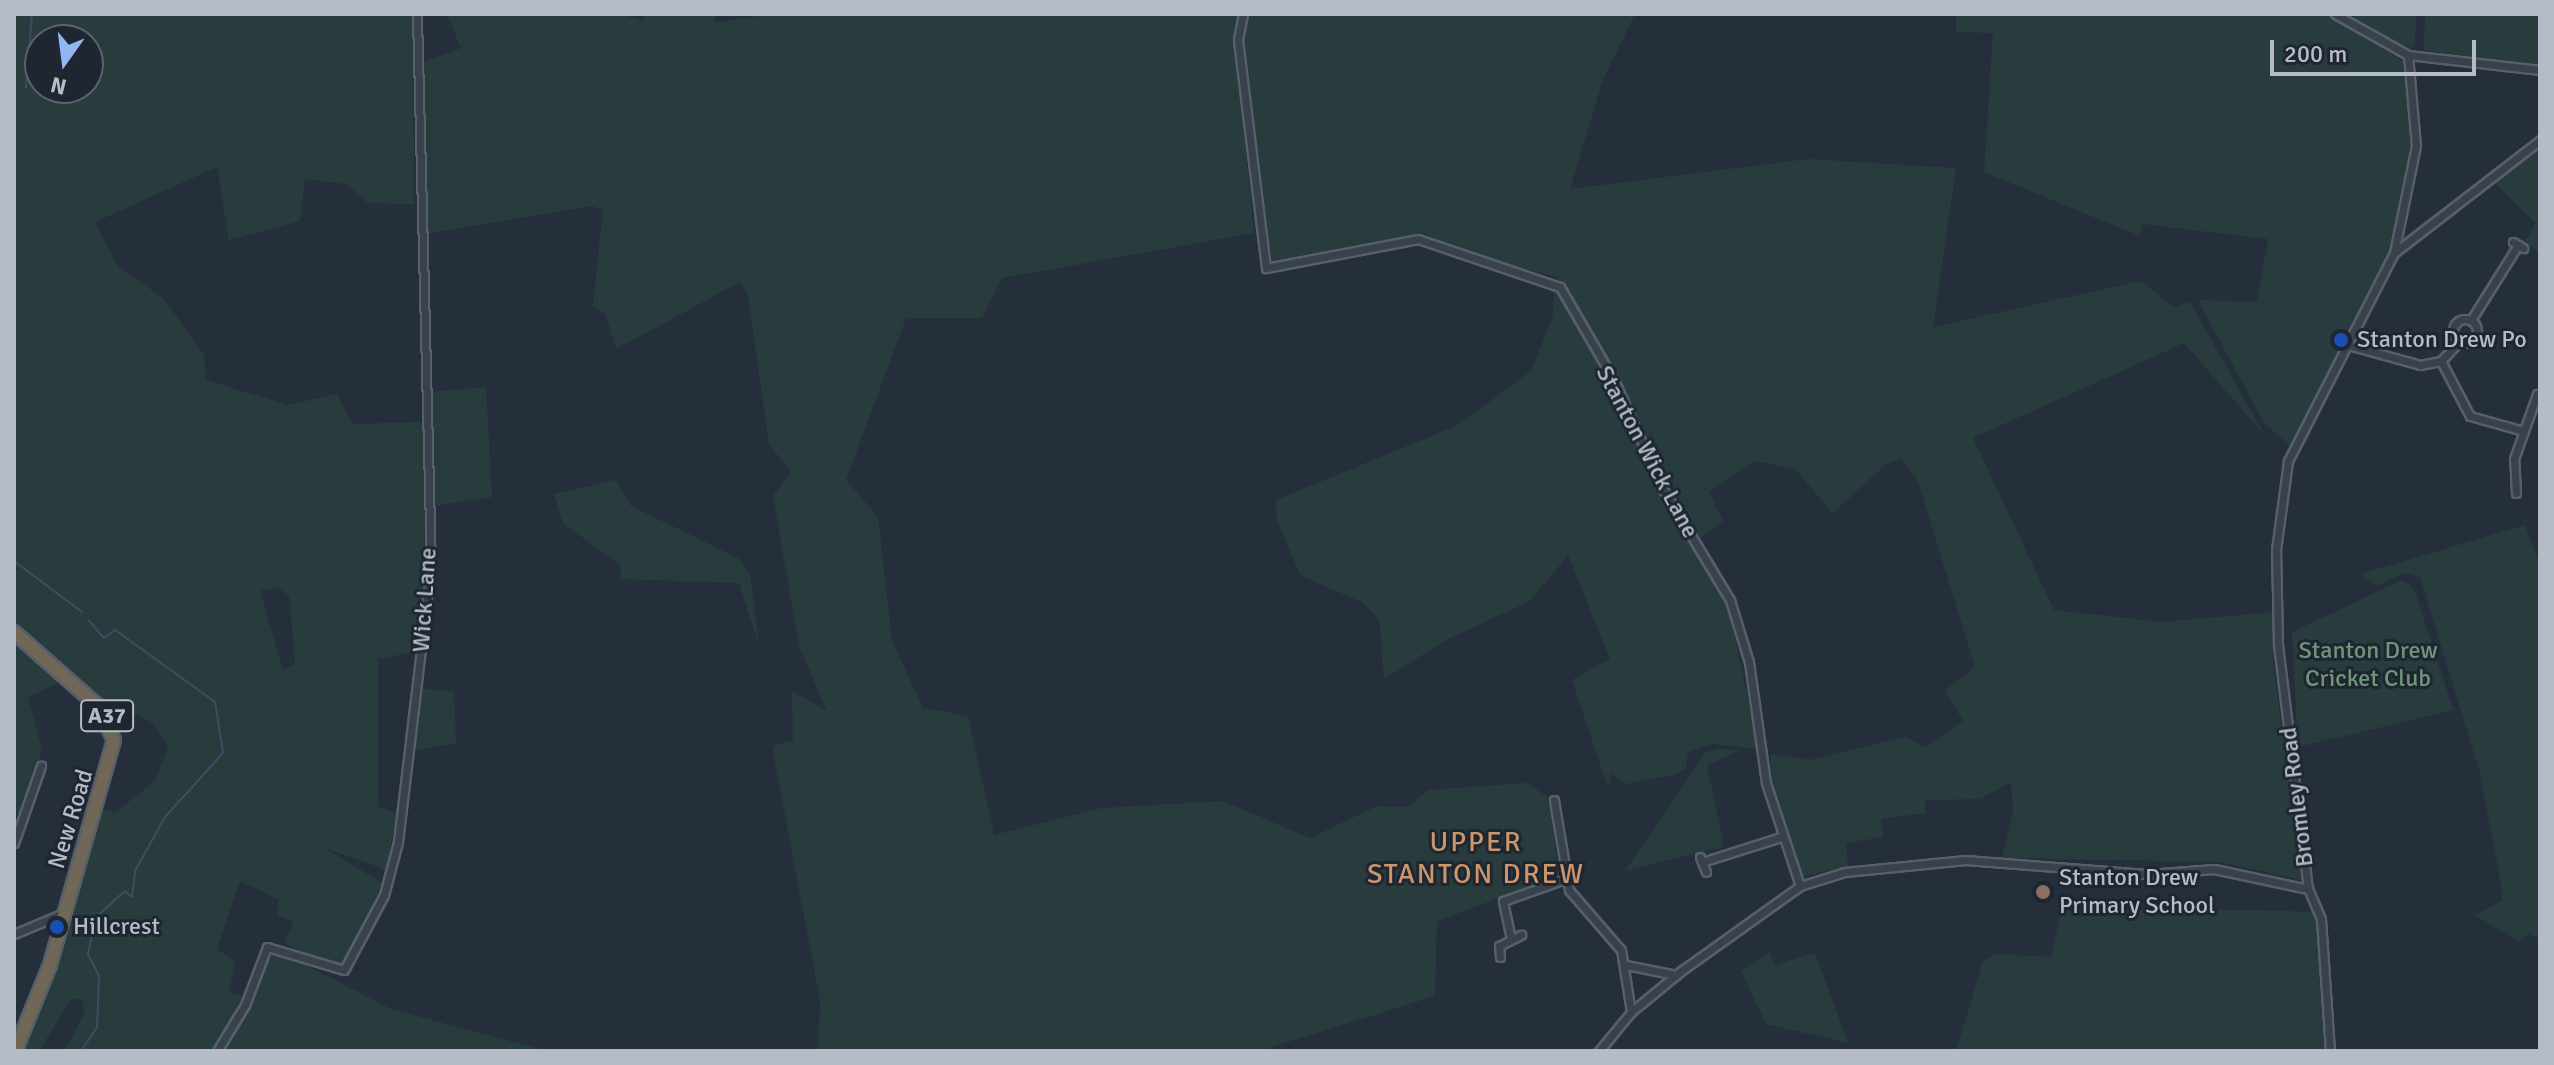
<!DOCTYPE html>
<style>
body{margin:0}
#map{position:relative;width:2554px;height:1065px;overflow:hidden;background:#252f3c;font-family:Signika,sans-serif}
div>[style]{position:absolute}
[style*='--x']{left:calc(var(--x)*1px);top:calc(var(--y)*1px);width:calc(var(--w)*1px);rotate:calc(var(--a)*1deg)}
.green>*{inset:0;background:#283c3e}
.stream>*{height:2px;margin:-1px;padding:0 1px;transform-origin:1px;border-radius:1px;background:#3c4d64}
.roads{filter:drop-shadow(2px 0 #575f6a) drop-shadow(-2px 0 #575f6a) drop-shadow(0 2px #575f6a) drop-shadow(0 -2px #575f6a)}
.street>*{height:7px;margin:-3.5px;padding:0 3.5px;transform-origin:3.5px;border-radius:3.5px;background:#39414c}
.street>.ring{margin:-3.5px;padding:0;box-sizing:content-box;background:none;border:7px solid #39414c;border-radius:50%}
.highway>*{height:12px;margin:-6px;padding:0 6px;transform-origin:6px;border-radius:6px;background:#716757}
.dots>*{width:22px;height:22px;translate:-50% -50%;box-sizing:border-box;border:4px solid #1e2631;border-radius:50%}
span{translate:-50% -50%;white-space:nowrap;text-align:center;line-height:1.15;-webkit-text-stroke:6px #1e2631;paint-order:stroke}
.shield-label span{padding:2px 6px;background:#1e2631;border:2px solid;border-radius:6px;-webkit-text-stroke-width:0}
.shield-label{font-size:22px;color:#b5bcc7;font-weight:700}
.poi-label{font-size:24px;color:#b5bcc7}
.left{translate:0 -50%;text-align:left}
.street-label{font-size:24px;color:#b5bcc7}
.park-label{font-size:24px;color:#6e9677}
.quarter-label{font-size:28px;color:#cd956a;letter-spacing:2px}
.frame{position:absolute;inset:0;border:16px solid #b5bcc7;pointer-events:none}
.north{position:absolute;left:24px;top:24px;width:80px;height:80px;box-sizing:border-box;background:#1e2631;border:2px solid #5a626d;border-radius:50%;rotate:194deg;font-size:22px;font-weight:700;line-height:32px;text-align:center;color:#b5bcc7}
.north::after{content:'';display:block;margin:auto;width:28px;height:36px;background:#91b6f0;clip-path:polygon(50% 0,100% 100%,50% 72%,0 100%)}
.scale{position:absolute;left:2270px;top:40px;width:206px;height:36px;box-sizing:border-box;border:4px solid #b5bcc7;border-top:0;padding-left:10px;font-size:24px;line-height:28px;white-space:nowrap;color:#b5bcc7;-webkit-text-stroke:6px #1e2631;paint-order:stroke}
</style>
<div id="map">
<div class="green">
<i style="clip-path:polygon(evenodd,14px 14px,413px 14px,414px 204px,368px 203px,346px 184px,305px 179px,300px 221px,229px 240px,217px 167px,95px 222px,118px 266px,164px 299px,204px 355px,206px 380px,288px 405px,337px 394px,353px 424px,420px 422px,430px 437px,430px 392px,486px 387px,492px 497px,426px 507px,419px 651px,378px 659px,378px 806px,396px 814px,387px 870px,325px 848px,382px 883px,358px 940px,341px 964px,326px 966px,285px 943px,293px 921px,277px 916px,279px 900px,240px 881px,217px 949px,235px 962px,229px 992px,243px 996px,214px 1051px,65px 1051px,85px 1012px,82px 999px,71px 999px,39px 1051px,19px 1051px,100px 810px,116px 812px,155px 781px,168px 747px,153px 723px,136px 715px,116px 720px,14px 622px,14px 14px,40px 40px,88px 40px,88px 88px,40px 88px,40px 40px,14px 14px,277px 587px,289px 596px,295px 664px,283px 670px,260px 591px,277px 587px)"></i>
<i style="clip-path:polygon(447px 14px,619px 14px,643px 21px,644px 14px,716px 14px,714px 23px,773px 14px,1239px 14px,1235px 41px,1254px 233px,1002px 278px,982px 318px,906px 318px,846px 480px,878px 517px,892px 641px,923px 708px,968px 716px,994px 835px,1102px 808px,1223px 801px,1310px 838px,1377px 806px,1407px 807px,1429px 790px,1527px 783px,1549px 798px,1559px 876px,1437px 921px,1435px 996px,1259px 1051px,818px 1051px,820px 1001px,772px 746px,793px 741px,792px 691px,827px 711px,799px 646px,773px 496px,791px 472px,769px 444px,748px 295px,740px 282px,616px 349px,605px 313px,593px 306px,603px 210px,591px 206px,425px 234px,420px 63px,461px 48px)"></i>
<i style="clip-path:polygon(1247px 14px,1635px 14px,1602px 82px,1570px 189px,1808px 159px,1956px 168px,1933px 327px,2141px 281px,2174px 307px,2190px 302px,2265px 436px,2184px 343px,1973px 438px,2054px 610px,2162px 622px,2275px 612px,2273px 663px,2302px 880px,2220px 862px,2002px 858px,2013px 812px,2011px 782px,1980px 799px,1925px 800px,1925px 813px,1881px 819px,1883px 837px,1846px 843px,1848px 867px,1803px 876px,1770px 779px,1771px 754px,1809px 760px,1906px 737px,1925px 747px,1963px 721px,1945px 690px,1975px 667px,1918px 481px,1901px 459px,1886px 464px,1833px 513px,1795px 469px,1755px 461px,1709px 492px,1723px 521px,1699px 539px,1618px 376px,1557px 277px,1447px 249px,1424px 233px,1272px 264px,1244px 42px)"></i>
<i style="clip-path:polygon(1956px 14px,2329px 14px,2409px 65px,2412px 149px,2394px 241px,2290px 445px,2264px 423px,2198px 300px,2257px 302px,2268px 239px,2142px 224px,2140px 236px,1984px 172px,1993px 33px,1956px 32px)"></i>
<i style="clip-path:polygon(2349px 14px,2417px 14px,2414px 48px,2401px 45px)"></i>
<i style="clip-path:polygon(2425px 14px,2540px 14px,2540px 67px,2424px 50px)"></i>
<i style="clip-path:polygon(2540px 144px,2540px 243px,2538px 251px,2524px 243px,2536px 223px,2492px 181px)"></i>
<i style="clip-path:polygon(1554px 285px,1613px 385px,1661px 493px,1728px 603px,1758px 749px,1714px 744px,1688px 752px,1686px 768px,1674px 775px,1626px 784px,1612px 773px,1608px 789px,1572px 680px,1610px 659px,1568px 555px,1530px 601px,1448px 639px,1384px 679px,1379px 619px,1360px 601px,1301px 576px,1277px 521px,1276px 500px,1456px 426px,1531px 371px,1553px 317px)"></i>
<i style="clip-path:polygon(616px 480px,631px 506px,738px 558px,750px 574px,759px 646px,739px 583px,621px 579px,620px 565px,563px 523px,554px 494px)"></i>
<i style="clip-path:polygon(2525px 525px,2540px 566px,2540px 938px,2528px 934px,2519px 942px,2475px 915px,2503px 900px,2498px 868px,2480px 773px,2420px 577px,2405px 573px,2376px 586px,2361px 574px)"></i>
<i style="clip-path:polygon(2402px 580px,2414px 588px,2453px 710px,2298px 747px,2292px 632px)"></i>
<i style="clip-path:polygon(14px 641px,60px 682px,28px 697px,42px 750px,23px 814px,14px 812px)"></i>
<i style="clip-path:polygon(419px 688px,454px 692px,456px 743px,409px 751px)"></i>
<i style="clip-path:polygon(1718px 749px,1740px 750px,1707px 765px,1724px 846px,1625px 871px,1705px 753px)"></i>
<i style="clip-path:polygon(2255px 910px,2315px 912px,2327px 1051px,1956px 1051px,1983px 961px,1996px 954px,2051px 957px,2061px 911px)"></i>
<i style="clip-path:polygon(273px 948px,391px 1009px,547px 1051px,220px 1051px)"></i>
<i style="clip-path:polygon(1770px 952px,1774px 965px,1815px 953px,1848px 1043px,1766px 1024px,1741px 971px)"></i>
</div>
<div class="stream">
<i style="--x:26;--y:88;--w:74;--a:-85.4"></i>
<i style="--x:14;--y:561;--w:85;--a:36.9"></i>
<i style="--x:81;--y:1051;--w:29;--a:-56"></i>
<i style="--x:97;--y:1027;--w:51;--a:-87.8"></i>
<i style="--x:99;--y:976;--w:25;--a:-117"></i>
<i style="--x:88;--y:954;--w:38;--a:-78"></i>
<i style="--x:96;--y:917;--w:39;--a:-42"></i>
<i style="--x:125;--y:891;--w:9;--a:41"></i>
<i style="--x:132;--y:897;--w:26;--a:-83"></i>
<i style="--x:135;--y:871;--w:62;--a:-60.9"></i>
<i style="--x:165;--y:817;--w:86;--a:-47.8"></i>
<i style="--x:223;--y:753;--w:52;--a:-98.9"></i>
<i style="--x:215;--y:702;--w:123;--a:-144.2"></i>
<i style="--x:115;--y:630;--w:14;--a:144"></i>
<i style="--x:104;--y:638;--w:23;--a:-131"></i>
</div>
<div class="roads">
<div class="street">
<i style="--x:1243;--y:14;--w:26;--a:101"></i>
<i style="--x:1238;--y:40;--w:230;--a:83"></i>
<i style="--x:1266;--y:268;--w:155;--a:-10.8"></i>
<i style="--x:1418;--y:239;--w:150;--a:18.7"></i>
<i style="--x:1560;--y:287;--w:108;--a:59.9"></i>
<i style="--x:1614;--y:380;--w:120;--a:65.8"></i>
<i style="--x:1663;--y:489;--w:130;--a:58.9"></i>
<i style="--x:1730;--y:600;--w:65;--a:73"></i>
<i style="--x:1749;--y:662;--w:122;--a:82"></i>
<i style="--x:1766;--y:783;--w:108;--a:71.7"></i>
<i style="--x:2335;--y:14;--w:84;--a:29.3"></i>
<i style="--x:2408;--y:55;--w:133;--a:6.5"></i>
<i style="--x:2513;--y:242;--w:12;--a:31"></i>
<i style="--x:2394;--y:253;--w:109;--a:-78.4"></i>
<i style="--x:2416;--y:146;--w:91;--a:-95"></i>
<i class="ring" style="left:2453px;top:319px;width:17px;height:17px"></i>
<i style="--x:2471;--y:320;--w:89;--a:-57.9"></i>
<i style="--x:2344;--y:344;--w:79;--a:15.4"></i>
<i style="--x:2420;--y:365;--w:21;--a:-11"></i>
<i style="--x:2441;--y:361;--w:26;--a:-47"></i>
<i style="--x:2441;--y:361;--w:62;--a:62.2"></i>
<i style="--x:2470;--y:416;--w:55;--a:15.8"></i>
<i style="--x:2516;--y:493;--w:34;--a:-93"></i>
<i style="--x:2514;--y:459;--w:69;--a:-70.5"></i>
<i style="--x:1554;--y:800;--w:91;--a:80.5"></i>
<i style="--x:1569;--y:890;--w:79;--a:49.1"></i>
<i style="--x:1621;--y:950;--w:63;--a:80.8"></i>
<i style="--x:14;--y:843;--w:82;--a:-70.7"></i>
<i style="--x:1700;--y:857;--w:16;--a:68"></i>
<i style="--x:1702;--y:862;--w:83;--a:-17.6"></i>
<i style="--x:14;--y:934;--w:54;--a:-22.8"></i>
<i style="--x:1511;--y:939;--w:39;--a:-102"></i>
<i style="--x:1503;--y:901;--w:66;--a:-19.5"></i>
<i style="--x:1500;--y:957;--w:11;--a:-95"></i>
<i style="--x:1499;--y:946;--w:25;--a:-27"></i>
<i style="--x:1626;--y:965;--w:51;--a:11.3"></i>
<i style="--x:217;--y:1051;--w:54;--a:-58.7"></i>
<i style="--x:245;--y:1005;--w:62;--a:-69.2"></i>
<i style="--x:267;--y:947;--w:80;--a:16.6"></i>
<i style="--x:344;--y:970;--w:85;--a:-61.9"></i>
<i style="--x:384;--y:895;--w:55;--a:-75.2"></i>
<i style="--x:398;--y:842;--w:279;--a:-83.2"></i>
<i style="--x:431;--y:565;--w:551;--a:-91.46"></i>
<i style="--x:1599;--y:1051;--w:50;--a:-50.6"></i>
<i style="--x:1631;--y:1012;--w:65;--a:-39.4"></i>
<i style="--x:1681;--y:971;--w:146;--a:-35.5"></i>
<i style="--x:1800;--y:886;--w:47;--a:-17.3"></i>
<i style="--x:1845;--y:872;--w:121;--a:-5.7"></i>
<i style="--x:1965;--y:860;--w:185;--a:4.4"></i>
<i style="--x:2149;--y:874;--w:65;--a:-4.4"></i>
<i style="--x:2214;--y:869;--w:96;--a:12"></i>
<i style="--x:2330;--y:1051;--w:132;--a:-93.9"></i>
<i style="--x:2321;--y:919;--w:33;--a:-113"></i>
<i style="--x:2308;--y:889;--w:248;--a:-97"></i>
<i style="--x:2278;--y:643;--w:93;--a:-91.2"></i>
<i style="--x:2276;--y:550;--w:90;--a:-82.3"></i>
<i style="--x:2288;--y:461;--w:233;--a:-63"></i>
<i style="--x:2394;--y:253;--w:185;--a:-37.7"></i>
</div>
<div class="highway">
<i style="--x:14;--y:632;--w:113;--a:41.4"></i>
<i style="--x:99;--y:707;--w:36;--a:66"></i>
<i style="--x:114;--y:740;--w:234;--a:105.9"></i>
<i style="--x:50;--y:965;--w:93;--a:112.1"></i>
</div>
</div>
<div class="dots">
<i style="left:2341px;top:340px;background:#1a4fb4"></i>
<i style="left:2043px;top:892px;background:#8d6e63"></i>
<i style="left:57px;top:927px;background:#1a4fb4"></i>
</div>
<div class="shield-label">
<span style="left:107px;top:716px">A37</span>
</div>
<div class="poi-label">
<span class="left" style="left:2357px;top:340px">Stanton Drew Po</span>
<span class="left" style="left:2059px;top:892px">Stanton Drew<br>Primary School</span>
<span class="left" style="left:73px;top:927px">Hillcrest</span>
</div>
<div class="street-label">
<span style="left:1647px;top:452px;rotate:62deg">Stanton Wick Lane</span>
<span style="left:425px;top:600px;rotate:-86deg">Wick Lane</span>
<span style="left:2297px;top:797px;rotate:-97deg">Bromley Road</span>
<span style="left:71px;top:819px;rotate:-73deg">New Road</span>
</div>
<div class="park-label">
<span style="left:2368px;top:665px">Stanton Drew<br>Cricket Club</span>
</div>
<div class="quarter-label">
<span style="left:1476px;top:858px">UPPER<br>STANTON DREW</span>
</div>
<div class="frame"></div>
<div class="north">N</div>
<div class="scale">200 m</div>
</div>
